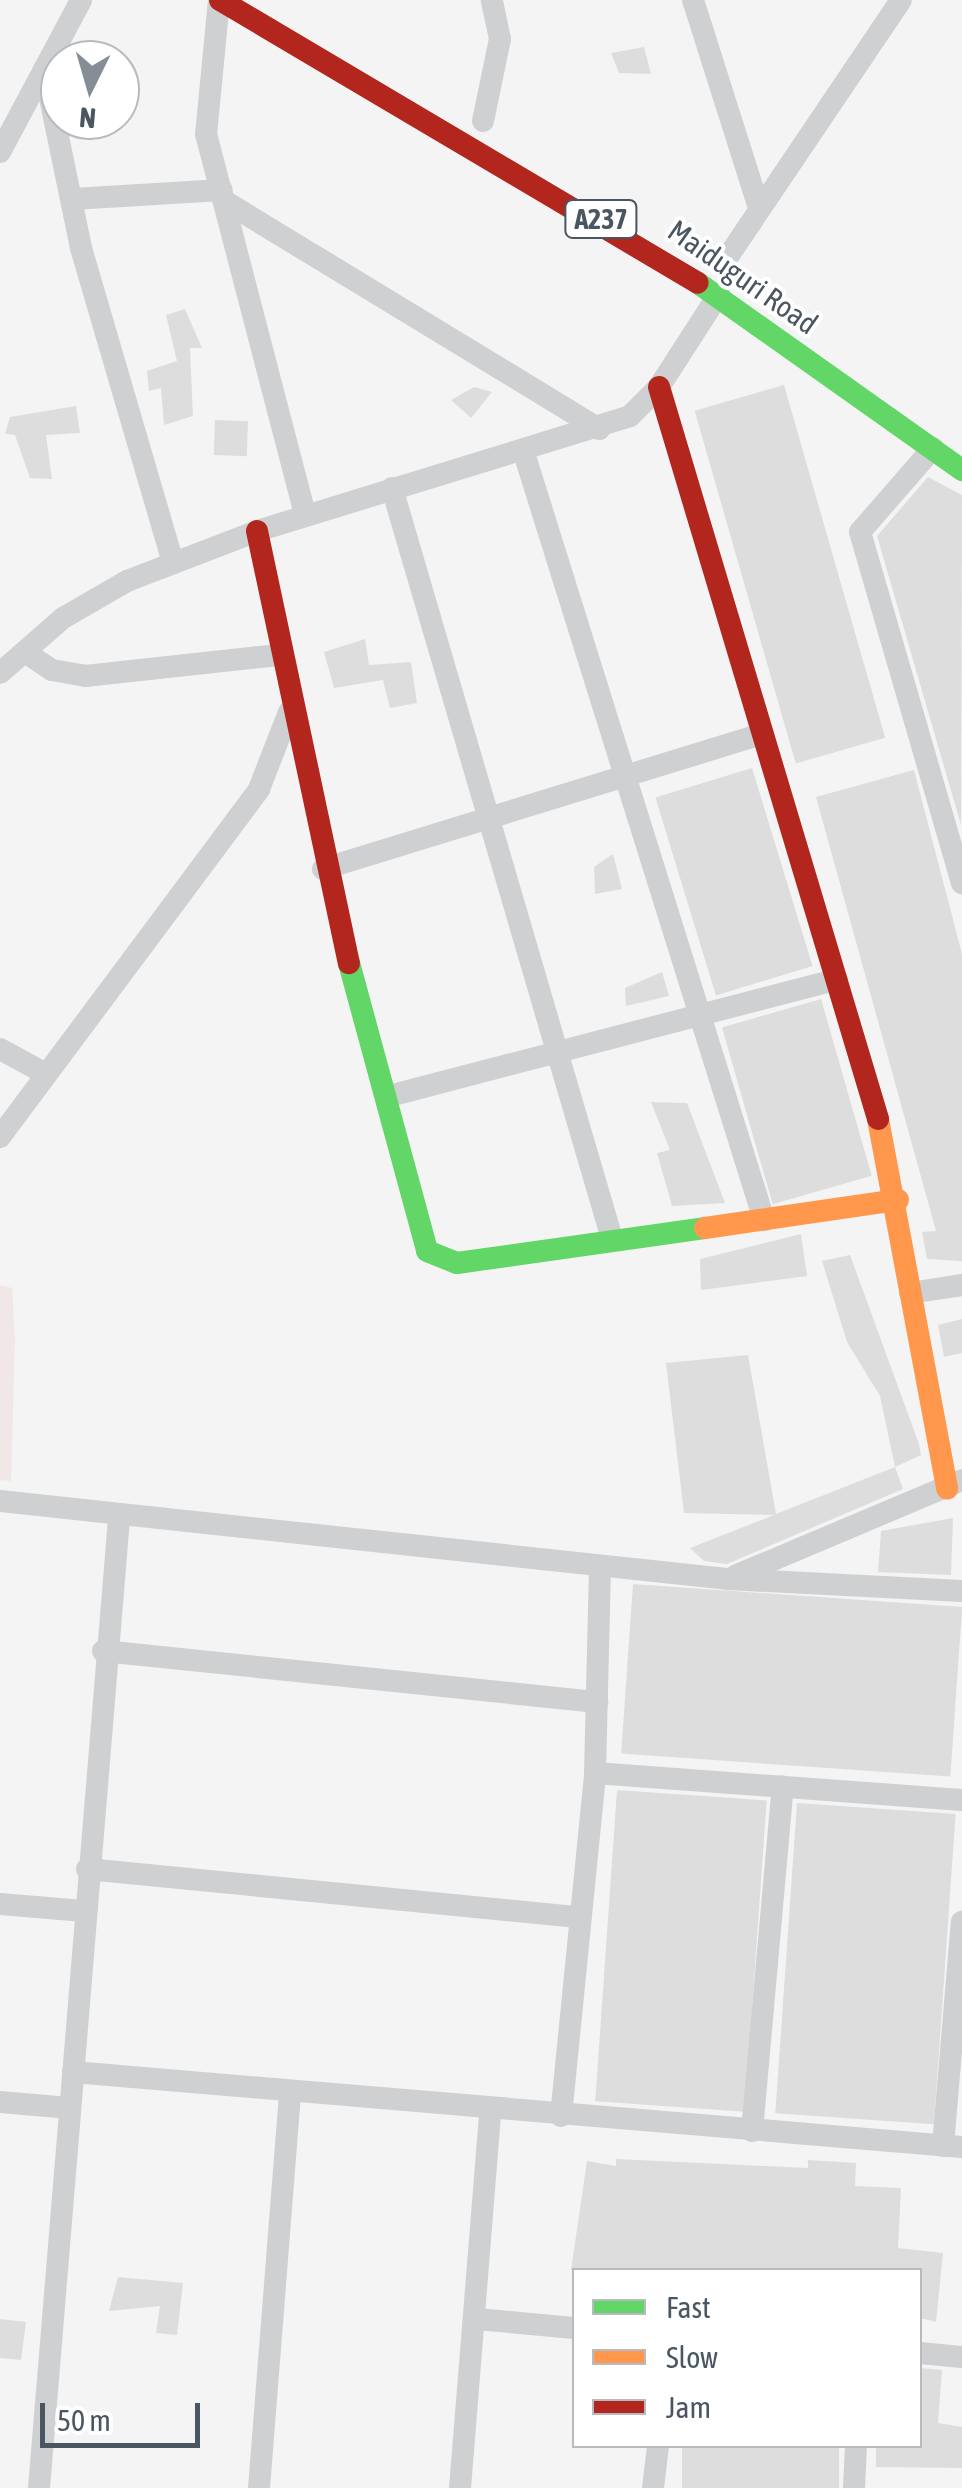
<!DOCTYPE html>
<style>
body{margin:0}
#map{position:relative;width:962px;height:2488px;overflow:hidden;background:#f4f4f4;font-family:"Asap Condensed",sans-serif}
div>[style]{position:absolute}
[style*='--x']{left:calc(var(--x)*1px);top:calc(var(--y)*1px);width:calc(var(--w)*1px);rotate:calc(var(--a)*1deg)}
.medical>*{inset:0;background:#f1e7e6}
.building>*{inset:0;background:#ddddde;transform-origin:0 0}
.street>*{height:22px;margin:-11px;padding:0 11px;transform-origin:11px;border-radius:11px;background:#ced0d2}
.fast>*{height:22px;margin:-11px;padding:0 11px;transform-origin:11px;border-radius:11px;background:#63d668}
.slow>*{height:22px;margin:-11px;padding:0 11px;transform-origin:11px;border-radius:11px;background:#ff974d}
.jam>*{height:22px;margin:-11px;padding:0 11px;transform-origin:11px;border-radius:11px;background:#b3261e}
span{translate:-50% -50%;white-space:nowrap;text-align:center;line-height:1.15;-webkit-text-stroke:8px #fff;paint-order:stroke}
.shield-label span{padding:2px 8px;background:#fff;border:2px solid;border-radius:8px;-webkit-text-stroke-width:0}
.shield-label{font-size:28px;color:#4a5661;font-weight:700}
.street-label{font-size:30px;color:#4a5661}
.legend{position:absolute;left:572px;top:2268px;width:350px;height:180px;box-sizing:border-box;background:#fff;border:2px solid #b7bbc0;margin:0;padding:12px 18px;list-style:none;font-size:30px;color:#4a5661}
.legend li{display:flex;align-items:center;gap:20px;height:50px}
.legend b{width:50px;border:2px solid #b7bbc0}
.north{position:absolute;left:40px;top:40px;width:100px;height:100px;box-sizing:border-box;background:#fff;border:2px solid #b7bbc0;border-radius:50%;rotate:185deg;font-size:28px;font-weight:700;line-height:40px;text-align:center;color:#4a5661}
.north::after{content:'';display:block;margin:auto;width:35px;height:45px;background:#868d94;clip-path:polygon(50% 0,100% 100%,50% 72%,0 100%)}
.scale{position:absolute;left:40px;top:2403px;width:160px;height:45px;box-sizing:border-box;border:5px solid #4a5661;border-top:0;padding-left:12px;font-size:30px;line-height:35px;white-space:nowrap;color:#4a5661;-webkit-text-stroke:8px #fff;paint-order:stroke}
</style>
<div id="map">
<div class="medical">
<i style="clip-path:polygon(0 1285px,12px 1288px,15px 1339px,11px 1481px,0 1480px)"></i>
</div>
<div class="building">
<i style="clip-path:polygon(644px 47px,651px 74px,619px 73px,611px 53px)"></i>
<i style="clip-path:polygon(185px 309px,202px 348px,190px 348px,193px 416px,164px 425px,161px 388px,149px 391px,147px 371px,177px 361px,166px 315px)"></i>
<i style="left:784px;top:385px;width:367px;height:93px;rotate:74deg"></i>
<i style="clip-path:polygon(474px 387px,492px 392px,471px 418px,451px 400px)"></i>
<i style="clip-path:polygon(76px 406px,80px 433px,46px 435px,52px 479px,30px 478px,15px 435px,5px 434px,10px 417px)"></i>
<i style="left:215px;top:420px;width:33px;height:35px;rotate:2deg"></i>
<i style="clip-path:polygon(928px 477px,962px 495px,961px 825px,877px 536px)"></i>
<i style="clip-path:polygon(365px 639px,369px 665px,411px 662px,417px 703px,390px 708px,383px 680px,334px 688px,324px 652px)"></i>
<i style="left:752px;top:768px;width:207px;height:101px;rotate:73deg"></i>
<i style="clip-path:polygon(914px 770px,962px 954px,962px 1261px,927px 1259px,922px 1232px,936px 1231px,816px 797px)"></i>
<i style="clip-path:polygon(613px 854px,622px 889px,595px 894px,594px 867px)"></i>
<i style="clip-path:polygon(662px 972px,669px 996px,626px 1006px,625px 988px)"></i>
<i style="left:821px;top:999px;width:184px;height:103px;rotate:74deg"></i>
<i style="clip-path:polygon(651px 1102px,687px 1103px,725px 1203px,672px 1206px,657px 1153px,670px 1150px)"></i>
<i style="clip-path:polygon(801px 1234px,807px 1276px,701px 1290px,700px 1259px)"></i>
<i style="clip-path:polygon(850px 1255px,919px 1444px,921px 1455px,895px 1467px,880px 1396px,847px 1342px,822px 1261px)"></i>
<i style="clip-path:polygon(962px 1319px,962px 1353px,944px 1357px,938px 1325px)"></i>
<i style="clip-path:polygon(748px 1355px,776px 1514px,895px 1467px,903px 1489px,727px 1564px,704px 1561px,690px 1548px,774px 1515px,684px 1513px,666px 1363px)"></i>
<i style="clip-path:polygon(953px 1518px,951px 1575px,878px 1572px,881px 1531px)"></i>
<i style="left:633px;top:1584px;width:330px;height:170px;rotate:4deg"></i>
<i style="left:617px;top:1790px;width:150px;height:312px;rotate:4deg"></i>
<i style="left:797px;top:1803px;width:159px;height:311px;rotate:4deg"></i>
<i style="clip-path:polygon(616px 2159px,808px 2168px,808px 2160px,856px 2163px,855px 2186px,901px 2188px,898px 2248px,943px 2253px,936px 2322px,920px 2318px,920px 2270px,571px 2270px,587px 2161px,616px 2166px)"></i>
<i style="clip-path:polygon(118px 2277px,183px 2283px,177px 2335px,156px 2333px,160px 2306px,109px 2311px)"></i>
<i style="clip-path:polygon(0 2319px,26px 2322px,21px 2360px,0 2358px)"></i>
<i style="clip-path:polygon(920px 2368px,942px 2370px,938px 2423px,962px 2427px,962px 2468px,876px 2467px,876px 2446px,920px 2446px)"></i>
<i style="left:682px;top:2446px;width:157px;height:42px"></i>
</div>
<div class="street">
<i style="--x:219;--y:0;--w:135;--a:95.5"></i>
<i style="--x:206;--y:134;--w:394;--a:75.4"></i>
<i style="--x:693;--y:0;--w:218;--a:72.4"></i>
<i style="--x:44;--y:69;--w:183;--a:78.3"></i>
<i style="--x:81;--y:248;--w:328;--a:73.7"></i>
<i style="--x:483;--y:121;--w:84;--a:-78.3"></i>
<i style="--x:500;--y:39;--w:40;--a:-102"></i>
<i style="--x:0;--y:152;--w:172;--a:-61.9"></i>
<i style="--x:73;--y:199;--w:149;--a:-3.5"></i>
<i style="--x:226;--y:202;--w:437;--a:31.3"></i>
<i style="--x:723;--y:264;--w:318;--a:-56"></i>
<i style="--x:933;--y:448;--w:111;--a:131"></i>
<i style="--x:860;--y:532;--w:366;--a:73.8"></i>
<i style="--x:524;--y:453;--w:804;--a:72.62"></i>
<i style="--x:392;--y:488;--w:783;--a:73.67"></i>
<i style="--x:25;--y:652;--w:32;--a:34"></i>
<i style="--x:52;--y:670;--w:34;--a:10"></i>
<i style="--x:85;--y:676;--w:195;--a:-6.2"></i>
<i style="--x:0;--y:673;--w:84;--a:-41.1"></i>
<i style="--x:63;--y:618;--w:74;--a:-30"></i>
<i style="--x:127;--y:581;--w:139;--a:-21"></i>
<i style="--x:257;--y:531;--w:390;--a:-17.1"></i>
<i style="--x:630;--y:416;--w:41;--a:-45"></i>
<i style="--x:659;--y:387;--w:111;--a:-57.2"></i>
<i style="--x:323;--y:869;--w:460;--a:-17.1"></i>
<i style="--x:0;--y:1049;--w:52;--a:28.5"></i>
<i style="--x:389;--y:1096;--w:463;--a:-14.6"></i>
<i style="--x:0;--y:1137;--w:434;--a:-53.3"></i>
<i style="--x:259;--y:789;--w:83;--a:-68.7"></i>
<i style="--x:910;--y:1293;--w:53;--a:-8.7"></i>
<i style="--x:0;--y:1501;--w:731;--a:6.12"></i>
<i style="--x:727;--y:1579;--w:235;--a:2.9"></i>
<i style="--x:735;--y:1576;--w:246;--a:-22.9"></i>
<i style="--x:103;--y:1651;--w:497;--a:5.9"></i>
<i style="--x:595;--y:1773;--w:368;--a:4.2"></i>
<i style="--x:87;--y:1869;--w:493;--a:5.6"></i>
<i style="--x:0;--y:1904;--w:84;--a:4.8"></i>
<i style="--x:73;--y:2072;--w:892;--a:4.82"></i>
<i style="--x:0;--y:2102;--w:70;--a:4.9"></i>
<i style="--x:561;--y:2116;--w:345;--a:-84.3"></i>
<i style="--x:595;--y:1773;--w:207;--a:-88.6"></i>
<i style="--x:752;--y:2131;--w:346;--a:-84.9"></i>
<i style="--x:943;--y:2146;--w:225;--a:-85.2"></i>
<i style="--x:477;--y:2319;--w:97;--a:5.3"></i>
<i style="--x:920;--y:2353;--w:42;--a:5.4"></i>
<i style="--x:39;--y:2488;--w:972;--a:-85.28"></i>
<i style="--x:259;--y:2488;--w:398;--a:-85.5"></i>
<i style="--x:460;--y:2488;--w:377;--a:-85.4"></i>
<i style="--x:653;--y:2488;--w:42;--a:-83.2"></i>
<i style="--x:854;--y:2488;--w:42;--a:-87.3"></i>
</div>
<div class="fast">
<i style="--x:698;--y:283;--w:324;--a:35.3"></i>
<i style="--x:349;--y:963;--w:298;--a:74.8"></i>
<i style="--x:427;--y:1251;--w:32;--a:22"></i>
<i style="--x:457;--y:1263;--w:250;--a:-8"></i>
</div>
<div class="slow">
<i style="--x:878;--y:1119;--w:376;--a:79.4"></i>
<i style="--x:705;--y:1228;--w:195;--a:-8.3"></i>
</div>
<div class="jam">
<i style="--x:220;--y:0;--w:555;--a:30.63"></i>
<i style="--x:659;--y:387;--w:764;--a:73.34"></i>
<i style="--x:257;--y:531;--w:442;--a:78"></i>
</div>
<div class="shield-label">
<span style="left:601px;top:219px">A237</span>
</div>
<div class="street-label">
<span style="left:743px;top:277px;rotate:35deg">Maiduguri Road</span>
</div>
<ul class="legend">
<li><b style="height:12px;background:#63d668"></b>Fast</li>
<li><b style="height:12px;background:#ff974d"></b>Slow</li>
<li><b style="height:12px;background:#b3261e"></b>Jam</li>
</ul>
<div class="north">N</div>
<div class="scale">50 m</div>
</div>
